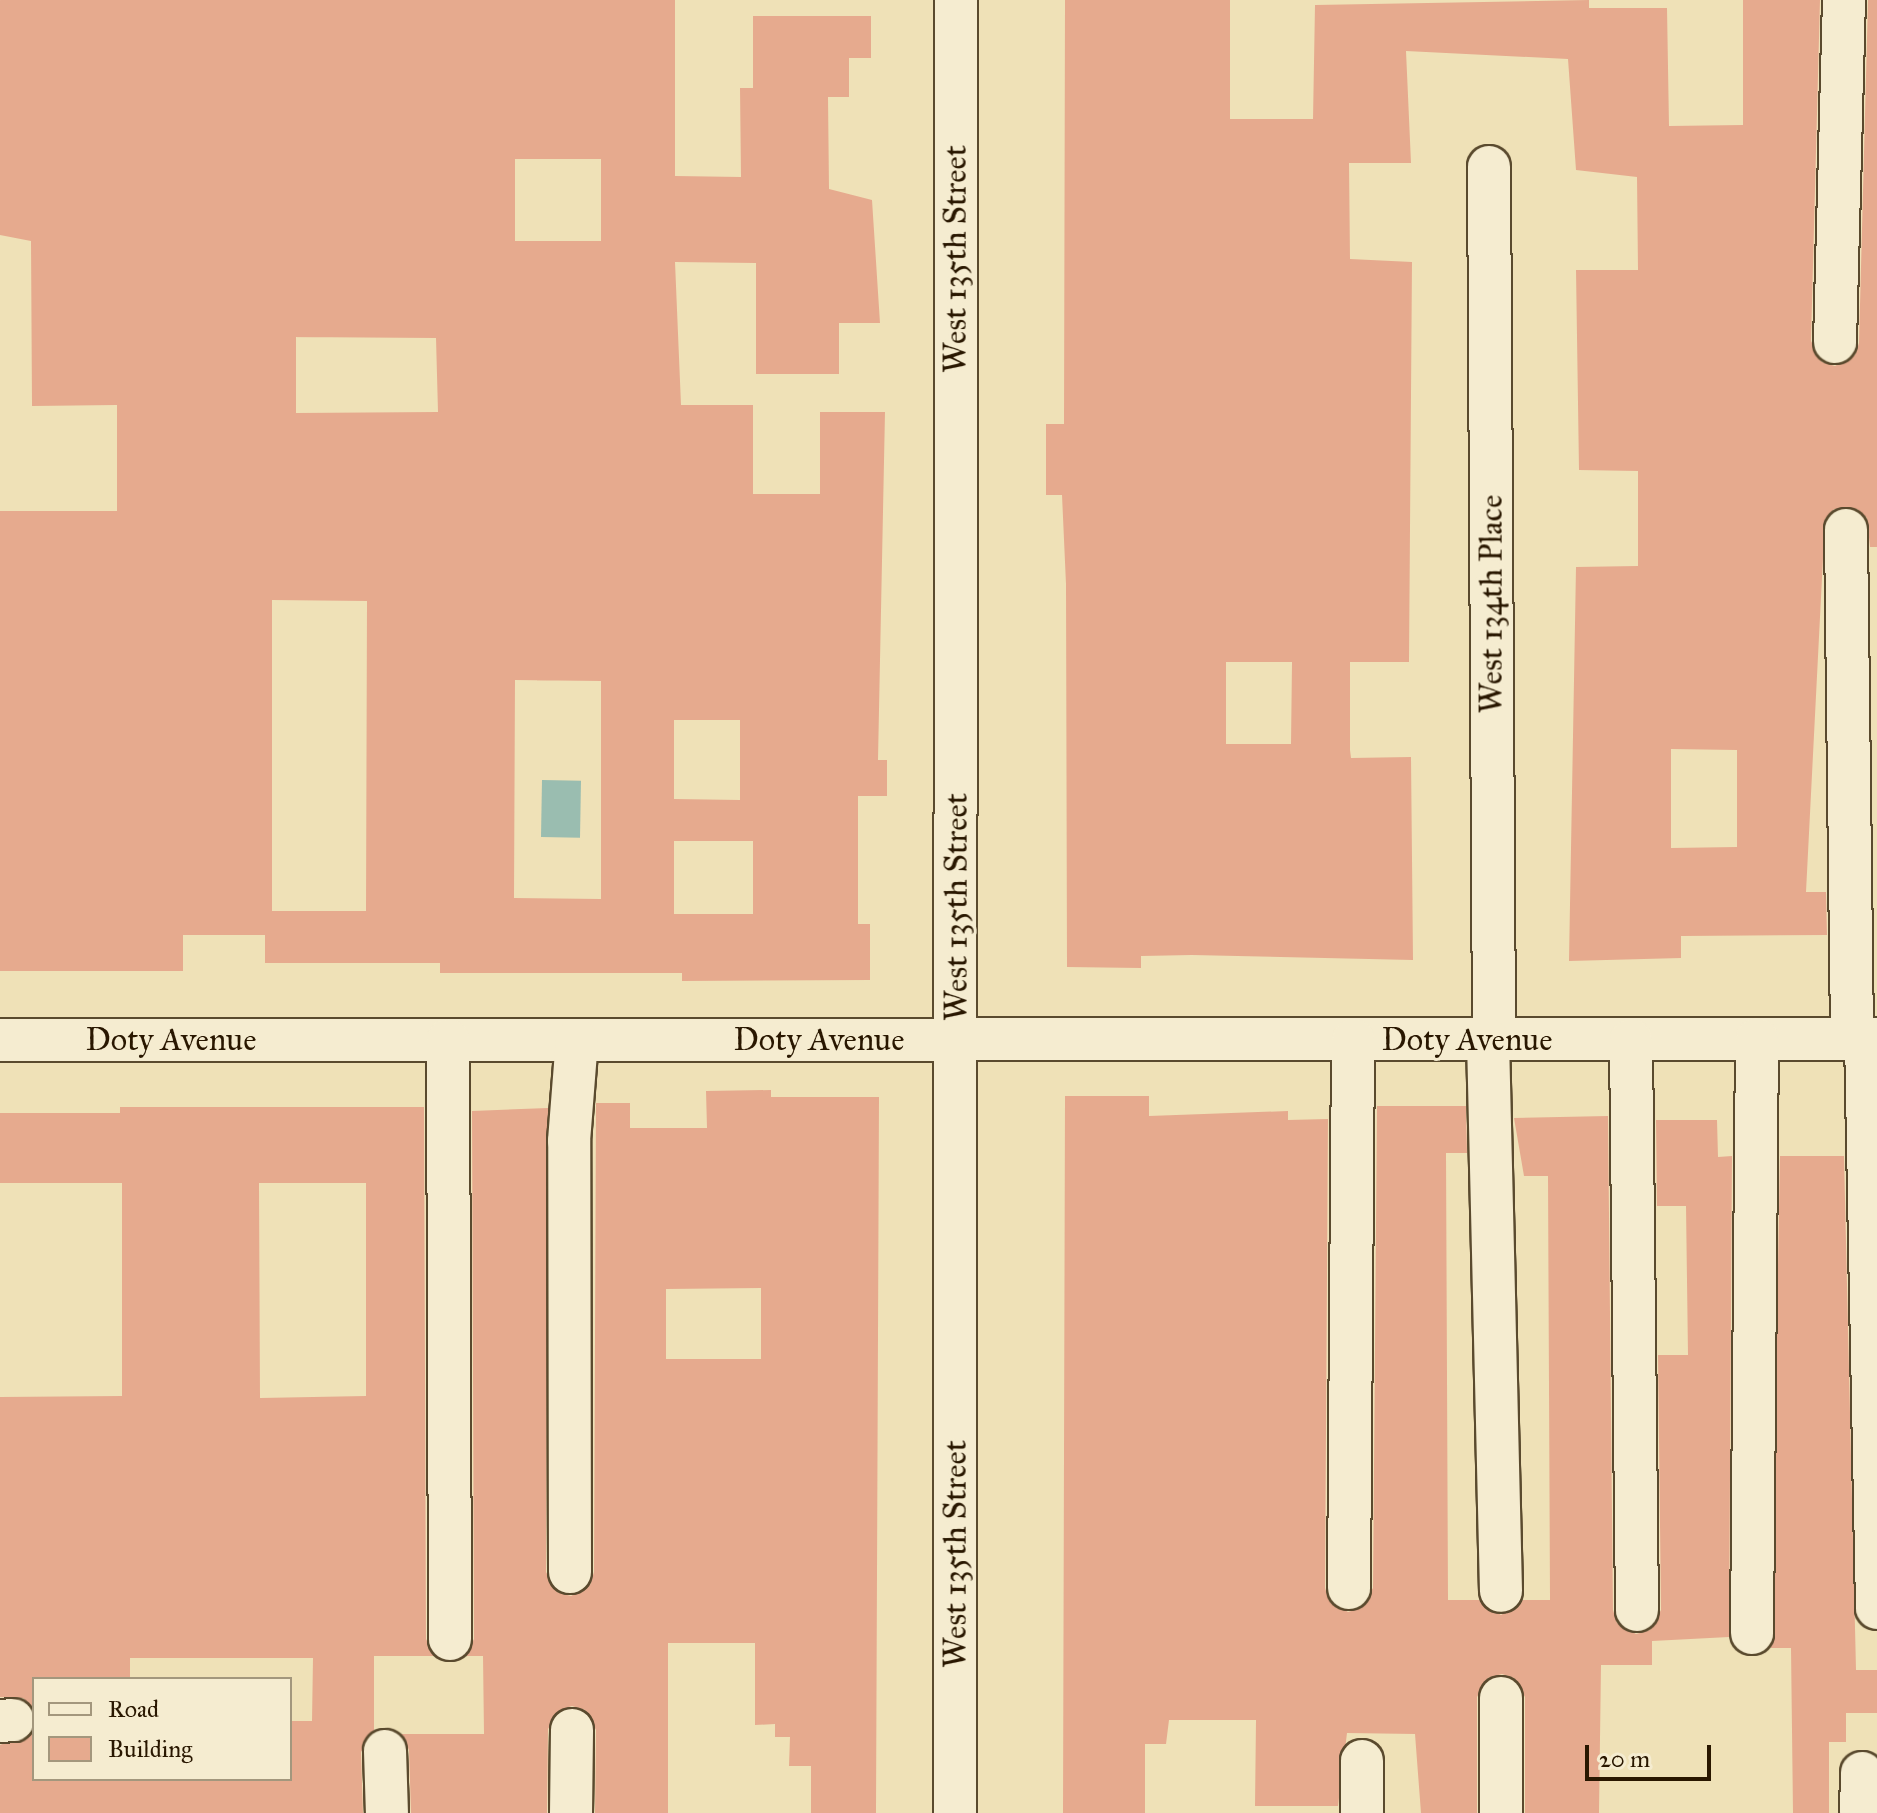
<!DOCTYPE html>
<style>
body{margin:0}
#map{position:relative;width:1877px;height:1813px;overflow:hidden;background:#efe1b7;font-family:"IM FELL Great Primer",serif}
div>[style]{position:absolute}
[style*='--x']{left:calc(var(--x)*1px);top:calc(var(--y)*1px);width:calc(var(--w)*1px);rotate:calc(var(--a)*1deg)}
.water>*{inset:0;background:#9abdb0;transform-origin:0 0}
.building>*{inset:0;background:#e6aa8e}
.roads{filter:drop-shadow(2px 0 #5a4a2e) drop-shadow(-2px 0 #5a4a2e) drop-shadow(0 2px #5a4a2e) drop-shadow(0 -2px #5a4a2e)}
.minor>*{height:42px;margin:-21px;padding:0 21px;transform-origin:21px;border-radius:21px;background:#f5ecd0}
span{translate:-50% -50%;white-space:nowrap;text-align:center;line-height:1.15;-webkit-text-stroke:6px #f5ecd0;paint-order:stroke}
.street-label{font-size:32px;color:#291700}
.legend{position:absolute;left:32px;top:1677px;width:260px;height:104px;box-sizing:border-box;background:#f5ecd0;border:2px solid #a3977d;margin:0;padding:10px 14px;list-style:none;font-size:24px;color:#291700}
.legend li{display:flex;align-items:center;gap:16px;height:40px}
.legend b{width:40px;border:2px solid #a3977d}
.scale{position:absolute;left:1585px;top:1745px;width:126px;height:36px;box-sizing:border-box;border:4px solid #291700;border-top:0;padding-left:10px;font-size:24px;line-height:28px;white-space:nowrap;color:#291700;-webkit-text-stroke:6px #f5ecd0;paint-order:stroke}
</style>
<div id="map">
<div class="water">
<i style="left:542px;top:780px;width:39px;height:57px;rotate:1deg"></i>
</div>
<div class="building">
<i style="clip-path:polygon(evenodd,0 0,675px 0,675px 176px,741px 177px,740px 88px,753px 88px,753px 16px,871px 16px,871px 58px,849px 58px,849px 97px,828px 97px,829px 189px,872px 200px,880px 323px,839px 323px,839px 374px,756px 374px,756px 263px,675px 262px,681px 405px,753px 405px,753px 494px,820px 494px,820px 412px,885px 412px,878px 760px,887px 760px,887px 796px,858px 796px,858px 924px,870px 924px,870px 980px,682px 981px,682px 973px,440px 973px,440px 963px,265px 963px,265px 935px,183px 935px,183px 971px,0 971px,0 511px,117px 511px,117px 405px,32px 406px,31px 241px,0 235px,0 0,515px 159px,601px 159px,601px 241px,515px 241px,515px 159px,0 0,296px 337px,436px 338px,438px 412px,296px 413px,296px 337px,0 0,272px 600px,367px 601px,366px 911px,272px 911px,272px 600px,0 0,515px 680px,601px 681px,601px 899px,514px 898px,515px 680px,0 0,674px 720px,740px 720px,740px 800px,674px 799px,674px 720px,0 0,674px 841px,753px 841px,753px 914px,674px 914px,674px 841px)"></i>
<i style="clip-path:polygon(evenodd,1065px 0,1230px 0,1230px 119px,1313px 119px,1315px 5px,1589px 0,1589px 8px,1667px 8px,1669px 126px,1743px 125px,1743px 0,1820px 0,1811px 341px,1822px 362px,1835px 366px,1855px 355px,1859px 343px,1868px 0,1877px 0,1877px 547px,1870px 547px,1867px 518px,1857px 509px,1834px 509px,1825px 519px,1806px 892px,1826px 892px,1827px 935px,1681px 936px,1681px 958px,1569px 961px,1576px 567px,1638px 566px,1638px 471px,1579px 470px,1576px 270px,1638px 270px,1637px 177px,1576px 170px,1568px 59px,1406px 51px,1411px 163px,1349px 163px,1350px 259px,1412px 262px,1409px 662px,1350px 662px,1350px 750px,1351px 758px,1411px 757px,1413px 960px,1192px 955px,1141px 956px,1141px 968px,1067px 967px,1066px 584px,1062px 495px,1046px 495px,1046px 424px,1064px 424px,1065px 0,1226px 662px,1292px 662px,1291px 744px,1226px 744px,1226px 662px,1065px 0,1671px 749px,1737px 750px,1737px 847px,1671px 848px,1671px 749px)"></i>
<i style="clip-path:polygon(evenodd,771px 1090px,771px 1097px,879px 1097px,876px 1813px,811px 1813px,811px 1766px,789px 1766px,790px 1737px,775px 1737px,775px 1724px,755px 1725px,755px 1643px,668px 1643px,668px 1813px,595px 1813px,596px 1730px,585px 1710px,572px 1706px,560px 1710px,548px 1729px,547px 1813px,411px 1813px,409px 1750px,401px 1734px,484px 1734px,483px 1656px,465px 1656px,474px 1639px,472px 1111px,548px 1108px,546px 1572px,557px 1592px,571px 1596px,590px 1585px,594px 1572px,596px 1103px,630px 1103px,630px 1128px,707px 1128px,706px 1091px,771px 1090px,761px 1288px,761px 1359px,666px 1359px,666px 1289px,761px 1288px)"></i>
<i style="clip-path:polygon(1065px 1096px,1149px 1096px,1149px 1116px,1288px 1111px,1288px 1120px,1328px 1119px,1325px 1588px,1329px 1600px,1348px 1612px,1361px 1608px,1373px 1588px,1377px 1106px,1466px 1106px,1467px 1153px,1446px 1153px,1448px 1600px,1479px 1600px,1501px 1615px,1523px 1600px,1550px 1600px,1548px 1176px,1524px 1176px,1514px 1118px,1608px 1116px,1613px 1610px,1617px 1623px,1636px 1634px,1650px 1630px,1661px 1610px,1658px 1355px,1688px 1355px,1686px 1206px,1657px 1206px,1656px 1120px,1717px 1120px,1718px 1157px,1732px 1156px,1729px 1637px,1652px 1641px,1652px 1665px,1601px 1665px,1599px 1813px,1525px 1813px,1525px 1697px,1514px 1678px,1502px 1674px,1488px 1678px,1477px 1697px,1477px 1813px,1421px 1813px,1415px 1734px,1347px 1733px,1338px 1806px,1255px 1806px,1256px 1720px,1169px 1720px,1166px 1744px,1145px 1744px,1145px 1813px,1063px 1813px)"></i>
<i style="clip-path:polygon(evenodd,120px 1107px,424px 1107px,426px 1639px,435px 1656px,374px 1656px,374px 1730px,361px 1752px,363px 1813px,0 1813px,0 1745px,34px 1731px,34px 1779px,290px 1779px,290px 1721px,312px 1721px,313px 1658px,130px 1658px,130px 1679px,34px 1679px,34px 1710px,23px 1698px,0 1697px,0 1397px,122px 1396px,122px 1183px,0 1183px,0 1113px,120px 1113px,120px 1107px,259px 1183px,366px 1183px,366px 1396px,260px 1398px,259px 1183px)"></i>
<i style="clip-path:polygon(1780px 1156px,1844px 1156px,1856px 1670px,1877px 1670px,1877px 1713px,1846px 1713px,1846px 1742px,1829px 1742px,1829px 1813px,1793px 1813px,1791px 1648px,1771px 1648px)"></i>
</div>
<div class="roads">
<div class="minor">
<i style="--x:1489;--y:167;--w:873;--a:89.67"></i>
<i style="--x:1835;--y:342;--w:342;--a:-88.5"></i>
<i style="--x:1846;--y:530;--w:509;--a:89.32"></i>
<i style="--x:1866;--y:1039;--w:569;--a:88.89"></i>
<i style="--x:0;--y:1040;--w:1877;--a:-0.03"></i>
<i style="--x:448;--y:1040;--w:599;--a:89.81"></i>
<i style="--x:1488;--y:1040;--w:551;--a:88.65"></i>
<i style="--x:1631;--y:1040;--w:570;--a:89.4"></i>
<i style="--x:570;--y:1572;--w:431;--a:-90.1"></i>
<i style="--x:569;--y:1141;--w:101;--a:-85.5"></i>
<i style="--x:1349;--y:1588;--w:548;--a:-89.58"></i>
<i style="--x:1752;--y:1633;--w:594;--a:-89.52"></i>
<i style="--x:1501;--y:1698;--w:115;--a:90"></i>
<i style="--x:0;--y:1721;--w:13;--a:-4"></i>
<i style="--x:385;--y:1751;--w:62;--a:88.2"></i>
<i style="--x:1362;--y:1761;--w:52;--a:90"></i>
<i style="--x:571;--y:1813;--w:83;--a:-89.3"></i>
<i style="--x:955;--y:1813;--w:1813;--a:-89.97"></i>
<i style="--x:1861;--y:1813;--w:40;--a:-88.6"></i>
</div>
</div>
<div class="street-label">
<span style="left:956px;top:259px;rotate:-90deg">West 135th Street</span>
<span style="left:1492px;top:604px;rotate:-90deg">West 134th Place</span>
<span style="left:957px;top:907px;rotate:-90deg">West 135th Street</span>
<span style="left:171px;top:1040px">Doty Avenue</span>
<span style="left:819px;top:1040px">Doty Avenue</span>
<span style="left:1467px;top:1040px">Doty Avenue</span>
<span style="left:956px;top:1554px;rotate:-90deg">West 135th Street</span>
</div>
<ul class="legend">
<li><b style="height:10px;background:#f5ecd0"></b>Road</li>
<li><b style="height:22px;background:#e6aa8e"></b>Building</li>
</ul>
<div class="scale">20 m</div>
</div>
